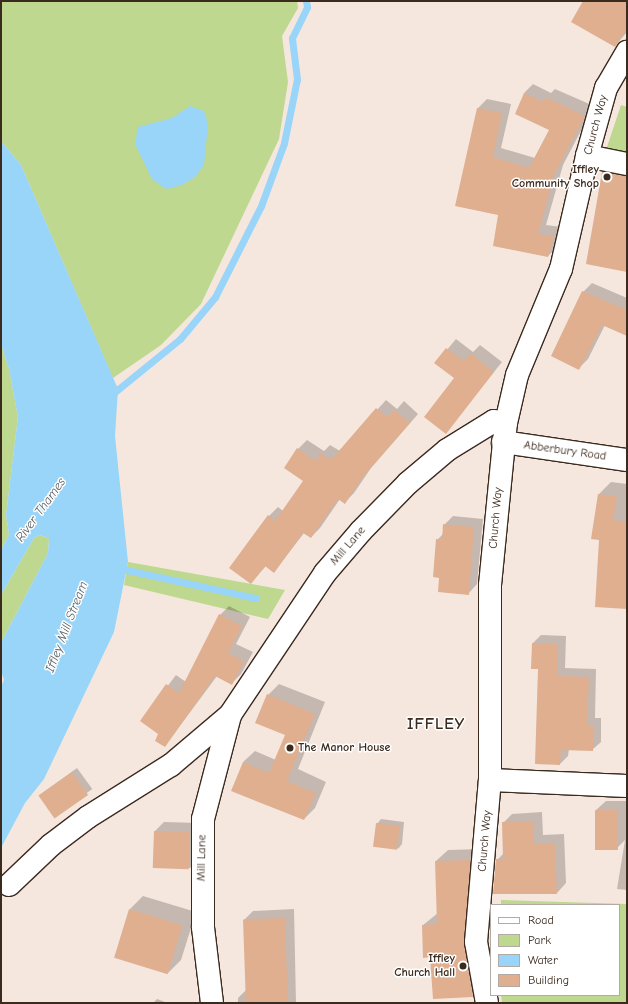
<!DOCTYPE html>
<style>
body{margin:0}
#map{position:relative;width:628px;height:1004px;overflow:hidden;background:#f5e7de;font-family:"Comic Neue",sans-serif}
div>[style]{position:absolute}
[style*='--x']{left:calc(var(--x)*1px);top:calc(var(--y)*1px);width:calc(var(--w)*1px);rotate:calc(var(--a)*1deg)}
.green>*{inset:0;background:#bed88f}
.water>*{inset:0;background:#99d4f9}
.shadow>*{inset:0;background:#0003;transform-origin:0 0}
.stream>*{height:7px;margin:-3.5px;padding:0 3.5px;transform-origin:3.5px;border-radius:3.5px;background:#99d4f9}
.building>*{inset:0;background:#dfaf90;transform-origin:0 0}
.roads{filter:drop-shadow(1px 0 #3b2a1e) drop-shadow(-1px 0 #3b2a1e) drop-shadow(0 1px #3b2a1e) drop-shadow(0 -1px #3b2a1e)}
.minor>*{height:22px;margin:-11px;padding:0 11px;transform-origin:11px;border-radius:11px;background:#fff}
.dots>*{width:11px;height:11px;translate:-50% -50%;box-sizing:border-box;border:2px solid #fff;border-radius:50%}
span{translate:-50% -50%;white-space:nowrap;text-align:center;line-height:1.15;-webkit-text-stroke:3px #fff;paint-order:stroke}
.street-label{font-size:12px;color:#3b2a1e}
.poi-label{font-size:12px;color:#3b2a1e;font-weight:700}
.right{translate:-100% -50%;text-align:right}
.left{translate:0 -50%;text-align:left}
.water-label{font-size:13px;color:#575d60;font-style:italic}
.district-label{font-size:16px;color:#3b2a1e;font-weight:700;letter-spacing:1px}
.frame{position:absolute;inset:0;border:2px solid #3b2a1e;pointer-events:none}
.legend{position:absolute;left:490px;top:904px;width:130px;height:92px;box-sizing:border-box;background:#fff;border:1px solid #b1aaa5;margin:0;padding:5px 7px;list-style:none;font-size:12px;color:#3b2a1e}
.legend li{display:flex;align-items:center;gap:8px;height:20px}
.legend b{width:20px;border:1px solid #b1aaa5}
</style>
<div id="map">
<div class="green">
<i style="clip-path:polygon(1px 1px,297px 1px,298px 8px,282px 36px,288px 82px,279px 139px,201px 304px,161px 345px,113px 378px,21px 165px,1px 141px)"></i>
<i style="clip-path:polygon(621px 105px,627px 107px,627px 155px,606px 150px)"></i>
<i style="clip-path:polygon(1px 344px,9px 369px,18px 417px,6px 515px,9px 534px,1px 550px)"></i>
<i style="clip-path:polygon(39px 535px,49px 538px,48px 553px,1px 643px,1px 595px,34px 538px)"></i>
<i style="clip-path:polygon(128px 562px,285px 590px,268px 619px,124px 585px)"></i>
<i style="clip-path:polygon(501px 900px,627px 904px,627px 1003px,502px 1003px,501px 995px,619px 995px,619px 905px,501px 905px)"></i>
</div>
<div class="water">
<i style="clip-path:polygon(190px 106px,204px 111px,208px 124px,204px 165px,195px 177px,182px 185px,166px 189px,152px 179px,135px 144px,138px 127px,172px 118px)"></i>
<i style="clip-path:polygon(1px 141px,21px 165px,118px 389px,115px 436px,128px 562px,114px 632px,44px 779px,25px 803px,1px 848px,1px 687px,4px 680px,1px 671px,1px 643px,48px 553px,49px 538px,39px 535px,34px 538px,1px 595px,1px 550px,9px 534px,6px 515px,18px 417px,9px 369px,1px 344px)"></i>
</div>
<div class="shadow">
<i style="clip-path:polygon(585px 1px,627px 1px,627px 32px,615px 46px)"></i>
<i style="clip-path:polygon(533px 84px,551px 93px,555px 89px,594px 106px,563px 165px,546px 225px,562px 227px,557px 247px,548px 256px,499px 215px,478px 108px,487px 99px,511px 104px,501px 148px,535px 158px,550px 129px,524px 93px)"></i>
<i style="clip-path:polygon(611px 164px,627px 167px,627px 271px,603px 172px)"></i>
<i style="clip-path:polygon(592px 283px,627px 298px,627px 335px,605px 325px,588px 359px,579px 368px,583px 292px)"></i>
<i style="clip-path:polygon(456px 339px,473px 352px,480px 345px,502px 362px,445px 433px,456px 378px,436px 363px)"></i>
<i style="clip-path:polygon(386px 400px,397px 409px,404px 401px,418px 414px,371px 468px,354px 493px,345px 502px,340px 499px,320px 528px,311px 537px,304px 533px,274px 572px,266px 566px,251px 583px,269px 516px,278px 507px,283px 511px,304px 480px,298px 449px,307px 440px,324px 451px,330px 445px,340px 451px)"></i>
<i style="clip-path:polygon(611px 482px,627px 484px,627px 608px,600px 539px,599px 494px)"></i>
<i style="clip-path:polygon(453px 516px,483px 519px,477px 584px,468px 594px,437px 540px,444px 533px,444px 525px)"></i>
<i style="clip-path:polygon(229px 606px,250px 617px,236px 644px,253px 652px,241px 674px,232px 683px,217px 676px,165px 746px,159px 734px,141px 721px,176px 675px,186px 682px,220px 615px)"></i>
<i style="clip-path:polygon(541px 635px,566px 636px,565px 668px,596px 669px,595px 718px,601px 718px,601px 742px,592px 750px,569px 749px,568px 756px,560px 764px,536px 763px,539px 668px,533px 643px)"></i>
<i style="clip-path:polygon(279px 684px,325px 702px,298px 769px,326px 782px,315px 808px,304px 819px,243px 762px,255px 751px,276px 760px,286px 734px,268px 695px)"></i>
<i style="left:77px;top:768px;width:26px;height:46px;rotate:54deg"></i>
<i style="clip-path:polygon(606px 801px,626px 801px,627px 890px,617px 889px,625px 840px,616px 849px,596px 810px)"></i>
<i style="clip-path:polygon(542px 812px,543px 835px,564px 834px,566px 883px,557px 893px,497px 860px,504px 853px,503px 823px,512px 814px)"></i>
<i style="clip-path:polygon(381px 819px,404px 822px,402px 844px,398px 849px,377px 824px)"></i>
<i style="clip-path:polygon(164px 822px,199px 823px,199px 859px,190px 868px,154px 867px,155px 831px)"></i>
<i style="clip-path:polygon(482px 849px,485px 984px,473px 996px,431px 956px,423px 925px,438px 913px,436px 861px,448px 850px)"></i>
<i style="clip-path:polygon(143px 896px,196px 912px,181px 960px,168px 973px,130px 909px)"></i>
<i style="clip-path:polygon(294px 909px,296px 1003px,238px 1003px,238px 998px,247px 989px,244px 920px,253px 911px)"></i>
<i style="clip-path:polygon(157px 999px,168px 1003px,153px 1003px)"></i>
</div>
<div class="stream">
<i style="--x:111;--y:395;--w:89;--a:-39.1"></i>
<i style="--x:180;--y:339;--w:55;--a:-50.2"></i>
<i style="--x:215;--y:297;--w:102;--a:-63.2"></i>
<i style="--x:261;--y:206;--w:67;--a:-69.9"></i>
<i style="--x:284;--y:143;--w:65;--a:-78.5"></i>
<i style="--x:297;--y:79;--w:41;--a:-97"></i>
<i style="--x:292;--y:38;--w:34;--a:-64"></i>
<i style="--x:307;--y:7;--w:6;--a:-99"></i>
<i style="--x:118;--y:568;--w:141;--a:12.3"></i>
</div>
<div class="building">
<i style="clip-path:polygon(583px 1px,627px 1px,627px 28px,615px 47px,571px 22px)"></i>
<i style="clip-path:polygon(524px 93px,544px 102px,545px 97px,585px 116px,554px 175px,538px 234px,554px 236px,548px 257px,493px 246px,498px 215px,455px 206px,477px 108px,502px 113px,493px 157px,529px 168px,549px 130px,515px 114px)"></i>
<i style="clip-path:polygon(602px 172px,627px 176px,627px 272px,586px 264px)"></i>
<i style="clip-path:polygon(582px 291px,627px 310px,627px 336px,602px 325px,579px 370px,551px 356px)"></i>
<i style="clip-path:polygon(446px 348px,464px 361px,470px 353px,494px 372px,446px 434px,424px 417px,454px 378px,434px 363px)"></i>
<i style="clip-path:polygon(376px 408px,387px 417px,394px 410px,410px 423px,362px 478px,345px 504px,338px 499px,311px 538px,303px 533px,274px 573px,265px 566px,251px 584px,229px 568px,268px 515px,275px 521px,303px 481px,284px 468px,297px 448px,316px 461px,320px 453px,331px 460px)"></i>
<i style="clip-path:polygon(598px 494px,617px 496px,613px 520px,627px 522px,627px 609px,595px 607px,599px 540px,591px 539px)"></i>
<i style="clip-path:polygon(443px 524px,474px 527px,469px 595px,438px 592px,439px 578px,433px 577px,436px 539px,442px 540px)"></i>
<i style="clip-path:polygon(219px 614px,242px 626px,228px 653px,244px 661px,232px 685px,215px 676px,165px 747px,155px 741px,158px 734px,140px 721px,166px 684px,179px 693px)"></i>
<i style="clip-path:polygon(532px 643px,558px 643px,557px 676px,589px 677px,587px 726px,594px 726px,593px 751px,561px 750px,560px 765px,535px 764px,538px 669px,531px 669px)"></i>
<i style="clip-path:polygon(267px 694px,315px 714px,287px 781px,316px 793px,304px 820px,231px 791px,243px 762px,269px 773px,285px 735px,255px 723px)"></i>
<i style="left:72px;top:772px;width:28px;height:41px;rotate:55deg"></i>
<i style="left:595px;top:810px;width:23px;height:40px"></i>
<i style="clip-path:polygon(533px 821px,534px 844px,555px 843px,557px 894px,493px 894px,496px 859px,503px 859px,502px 822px)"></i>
<i style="left:376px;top:823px;width:24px;height:24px;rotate:7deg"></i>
<i style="left:154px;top:831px;width:36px;height:37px;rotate:2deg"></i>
<i style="clip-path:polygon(471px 860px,464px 941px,473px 997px,433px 999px,430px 957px,423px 958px,422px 925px,437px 924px,435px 861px)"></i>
<i style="left:129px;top:909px;width:56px;height:51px;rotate:17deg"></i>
<i style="left:285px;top:918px;width:85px;height:42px;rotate:88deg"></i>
</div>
<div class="roads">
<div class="minor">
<i style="--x:587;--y:156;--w:41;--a:11.3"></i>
<i style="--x:503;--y:442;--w:125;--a:8.3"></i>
<i style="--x:490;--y:780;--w:137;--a:2.5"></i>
<i style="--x:9;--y:885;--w:58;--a:-43.6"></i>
<i style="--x:51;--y:845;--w:46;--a:-37.1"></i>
<i style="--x:88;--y:817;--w:98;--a:-32.1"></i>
<i style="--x:171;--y:765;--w:77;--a:-40.3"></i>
<i style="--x:212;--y:1003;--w:77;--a:-96.8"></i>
<i style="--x:203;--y:927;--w:108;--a:-90"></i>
<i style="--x:203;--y:819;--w:107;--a:-75.4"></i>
<i style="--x:230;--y:715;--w:171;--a:-56.2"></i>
<i style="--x:325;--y:573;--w:55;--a:-49.4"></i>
<i style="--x:361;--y:531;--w:67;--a:-45.6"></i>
<i style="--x:408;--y:483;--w:51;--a:-40.2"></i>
<i style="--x:447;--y:450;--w:55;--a:-31.7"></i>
<i style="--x:494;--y:421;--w:12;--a:9"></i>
<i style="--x:487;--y:1003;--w:62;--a:-100.2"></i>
<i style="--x:476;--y:942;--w:163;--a:-85.1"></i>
<i style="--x:490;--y:780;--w:195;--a:-90"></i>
<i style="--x:490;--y:585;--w:163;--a:-84.4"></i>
<i style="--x:506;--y:423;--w:49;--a:-77.1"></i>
<i style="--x:517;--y:375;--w:115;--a:-67.5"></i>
<i style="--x:561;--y:269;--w:116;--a:-77"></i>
<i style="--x:587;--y:156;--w:71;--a:-74.4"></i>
<i style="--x:606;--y:88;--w:42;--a:-59.7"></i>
</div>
</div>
<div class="dots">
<i style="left:607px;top:177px;background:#3b2a1e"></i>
<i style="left:290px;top:748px;background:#3b2a1e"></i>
<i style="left:463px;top:966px;background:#3b2a1e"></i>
</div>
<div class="street-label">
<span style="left:596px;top:125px;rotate:-75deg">Church Way</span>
<span style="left:565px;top:451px;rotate:8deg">Abberbury Road</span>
<span style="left:496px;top:518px;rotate:-85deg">Church Way</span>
<span style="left:348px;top:546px;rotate:-49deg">Mill Lane</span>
<span style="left:485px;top:841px;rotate:-85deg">Church Way</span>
<span style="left:202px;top:858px;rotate:-89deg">Mill Lane</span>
</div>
<div class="poi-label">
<span class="right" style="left:599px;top:177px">Iffley<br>Community Shop</span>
<span class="left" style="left:298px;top:748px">The Manor House</span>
<span class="right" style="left:455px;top:966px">Iffley<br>Church Hall</span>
</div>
<div class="water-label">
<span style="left:41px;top:510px;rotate:-54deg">River Thames</span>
<span style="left:67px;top:627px;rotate:-69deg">Iffley Mill Stream</span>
</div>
<div class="district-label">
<span style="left:436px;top:724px">IFFLEY</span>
</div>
<div class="frame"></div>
<ul class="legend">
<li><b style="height:5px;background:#fff"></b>Road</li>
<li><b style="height:11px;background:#bed88f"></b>Park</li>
<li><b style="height:11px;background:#99d4f9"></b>Water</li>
<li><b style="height:11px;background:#dfaf90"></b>Building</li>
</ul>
</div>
